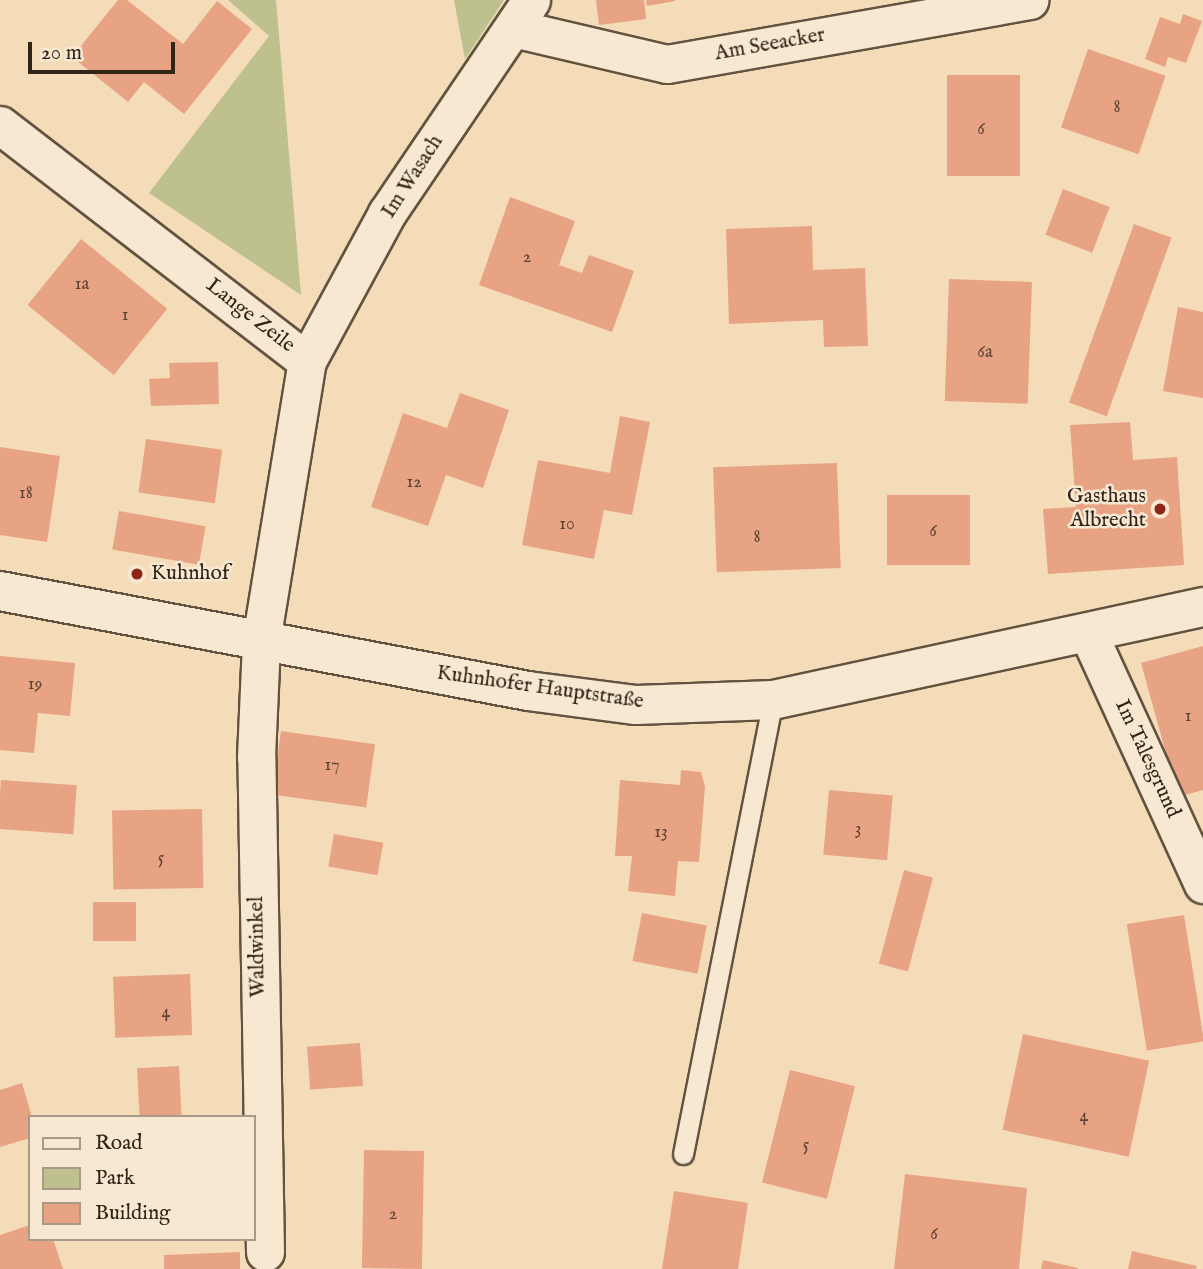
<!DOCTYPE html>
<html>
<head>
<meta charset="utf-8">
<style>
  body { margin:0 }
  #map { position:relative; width:1203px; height:1269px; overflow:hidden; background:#f5dcb8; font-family:"IM FELL English",serif }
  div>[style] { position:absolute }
  .green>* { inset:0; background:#bec08d }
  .building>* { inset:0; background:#e8a385; transform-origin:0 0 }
  .roads { filter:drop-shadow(2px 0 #625340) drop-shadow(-2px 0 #625340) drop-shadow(0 2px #625340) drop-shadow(0 -2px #625340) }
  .service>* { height:19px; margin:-9.5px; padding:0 9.5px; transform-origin:9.5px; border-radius:9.5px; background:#f8e8d1 }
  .minor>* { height:37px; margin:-18.5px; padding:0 18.5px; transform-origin:18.5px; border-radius:18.5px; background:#f8e8d1 }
  .tertiary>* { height:38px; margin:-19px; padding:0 19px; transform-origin:19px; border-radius:19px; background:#f8e8d1 }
  .dots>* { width:19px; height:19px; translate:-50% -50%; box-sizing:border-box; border:4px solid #f8e8d1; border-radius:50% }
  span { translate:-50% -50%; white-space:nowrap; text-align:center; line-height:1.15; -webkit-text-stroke:5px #f8e8d1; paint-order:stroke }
  .number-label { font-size:18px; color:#5f4433 }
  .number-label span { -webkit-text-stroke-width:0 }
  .street-label { font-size:21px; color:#312518 }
  .poi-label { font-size:21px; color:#312518 }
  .right { translate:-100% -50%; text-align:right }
  .left { translate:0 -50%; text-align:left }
  .legend { position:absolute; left:28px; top:1115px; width:228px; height:126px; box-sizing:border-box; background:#f8e8d1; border:2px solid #a89a87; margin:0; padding:9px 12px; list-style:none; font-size:21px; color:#312518 }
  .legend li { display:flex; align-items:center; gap:14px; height:35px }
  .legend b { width:35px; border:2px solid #a89a87 }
  .scale { position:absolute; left:28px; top:42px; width:147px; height:32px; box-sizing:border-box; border:4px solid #312518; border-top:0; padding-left:9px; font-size:21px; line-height:24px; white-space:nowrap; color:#312518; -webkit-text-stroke:5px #f8e8d1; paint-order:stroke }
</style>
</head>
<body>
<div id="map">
  <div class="green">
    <i style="clip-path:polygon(228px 0,276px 0,301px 295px,149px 193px,269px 36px)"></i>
    <i style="clip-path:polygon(454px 0,504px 0,465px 59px)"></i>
  </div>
  <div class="building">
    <i style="clip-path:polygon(118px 0,127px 0,183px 44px,217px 1px,252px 29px,184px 114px,144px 82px,128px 102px,72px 57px)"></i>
    <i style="clip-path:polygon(596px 0,644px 0,646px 19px,599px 25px)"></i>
    <i style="clip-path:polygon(646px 0,675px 0,675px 1px,647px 6px)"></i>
    <i style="clip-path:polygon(1183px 14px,1202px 21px,1186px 63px,1168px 57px,1165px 67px,1145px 59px,1160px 17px,1180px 24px)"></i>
    <i style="left:1088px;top:49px;width:82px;height:83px;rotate:19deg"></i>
    <i style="left:947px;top:75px;width:73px;height:101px"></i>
    <i style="left:1063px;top:189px;width:50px;height:49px;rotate:21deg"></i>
    <i style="clip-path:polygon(510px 197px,575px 221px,559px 265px,582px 273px,589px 255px,634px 271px,612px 332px,479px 285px)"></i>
    <i style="left:1134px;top:224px;width:40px;height:190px;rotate:20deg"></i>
    <i style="clip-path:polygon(812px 226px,813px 270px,865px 268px,868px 346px,824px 347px,823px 320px,729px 324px,726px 229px)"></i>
    <i style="left:81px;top:239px;width:111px;height:85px;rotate:39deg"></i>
    <i style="left:949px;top:279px;width:83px;height:122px;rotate:2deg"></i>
    <i style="clip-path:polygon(1178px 307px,1203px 312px,1203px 398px,1163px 391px)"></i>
    <i style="clip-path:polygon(218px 362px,219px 404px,151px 406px,149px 379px,170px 378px,169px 363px)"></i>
    <i style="clip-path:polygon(460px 393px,509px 410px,483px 488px,446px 475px,428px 526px,371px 507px,403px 413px,447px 428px)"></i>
    <i style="clip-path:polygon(620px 416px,650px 422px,632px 515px,604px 510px,594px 559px,522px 545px,538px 460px,610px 473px)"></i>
    <i style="clip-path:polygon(1130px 422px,1133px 460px,1177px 457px,1184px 565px,1048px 574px,1043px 509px,1076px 507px,1070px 425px)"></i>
    <i style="left:146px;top:439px;width:77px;height:54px;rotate:8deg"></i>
    <i style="clip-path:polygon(0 447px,60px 456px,47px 542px,0 535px)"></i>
    <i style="left:837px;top:463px;width:105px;height:124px;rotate:88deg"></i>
    <i style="left:887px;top:495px;width:83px;height:70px"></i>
    <i style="left:119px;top:511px;width:88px;height:39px;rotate:10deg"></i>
    <i style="clip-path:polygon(1203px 646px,1203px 790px,1178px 797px,1141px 663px)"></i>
    <i style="clip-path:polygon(0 656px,75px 663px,70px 716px,38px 713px,34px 753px,0 750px)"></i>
    <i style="left:281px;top:731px;width:95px;height:64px;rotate:8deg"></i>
    <i style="clip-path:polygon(681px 770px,701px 772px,705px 787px,699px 862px,678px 861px,675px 896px,628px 891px,632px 856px,615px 856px,620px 780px,680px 785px)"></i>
    <i style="left:1px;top:780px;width:76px;height:49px;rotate:4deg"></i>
    <i style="left:829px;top:790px;width:64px;height:65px;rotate:5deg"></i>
    <i style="left:202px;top:809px;width:79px;height:90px;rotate:89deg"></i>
    <i style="left:334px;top:834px;width:50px;height:33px;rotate:10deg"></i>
    <i style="left:904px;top:870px;width:30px;height:97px;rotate:15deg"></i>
    <i style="left:93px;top:902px;width:43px;height:39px"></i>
    <i style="left:642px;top:913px;width:66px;height:49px;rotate:11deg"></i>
    <i style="left:1184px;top:915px;width:128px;height:58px;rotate:81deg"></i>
    <i style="left:190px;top:974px;width:61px;height:77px;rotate:88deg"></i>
    <i style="left:1023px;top:1034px;width:129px;height:98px;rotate:12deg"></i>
    <i style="left:360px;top:1043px;width:43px;height:53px;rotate:86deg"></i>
    <i style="left:179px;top:1066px;width:51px;height:42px;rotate:87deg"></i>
    <i style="left:790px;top:1070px;width:67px;height:116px;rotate:14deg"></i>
    <i style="clip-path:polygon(22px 1083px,32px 1117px,30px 1138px,0 1147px,0 1090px)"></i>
    <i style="left:364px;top:1150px;width:60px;height:118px;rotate:1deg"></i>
    <i style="clip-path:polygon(905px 1174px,1027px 1188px,1019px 1269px,894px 1269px)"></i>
    <i style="clip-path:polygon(674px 1191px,748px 1203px,738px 1269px,662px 1269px)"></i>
    <i style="clip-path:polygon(30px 1225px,30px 1239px,53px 1239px,63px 1269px,0 1269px,0 1235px)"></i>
    <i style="clip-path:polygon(1132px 1251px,1197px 1266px,1196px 1269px,1128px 1269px)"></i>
    <i style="clip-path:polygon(240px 1252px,240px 1269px,164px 1269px,164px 1255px)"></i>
    <i style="clip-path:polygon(1043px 1260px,1078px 1268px,1078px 1269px,1041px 1269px)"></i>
  </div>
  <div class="roads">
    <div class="service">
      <i style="left:683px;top:1154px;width:463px;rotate:-78.8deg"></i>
    </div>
    <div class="minor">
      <i style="left:513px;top:28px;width:158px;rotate:13.2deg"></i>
      <i style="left:667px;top:64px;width:368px;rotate:-10deg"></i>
      <i style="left:0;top:125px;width:387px;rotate:37.6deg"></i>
      <i style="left:1089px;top:635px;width:274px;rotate:65.4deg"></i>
      <i style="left:265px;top:1252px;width:495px;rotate:-91deg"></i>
      <i style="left:256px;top:757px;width:116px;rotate:-87.5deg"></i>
      <i style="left:261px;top:641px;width:284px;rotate:-80.7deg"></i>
      <i style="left:307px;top:361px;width:168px;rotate:-61.6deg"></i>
      <i style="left:387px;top:213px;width:257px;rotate:-55.9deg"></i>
    </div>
    <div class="tertiary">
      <i style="left:0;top:591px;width:537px;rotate:10.72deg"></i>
      <i style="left:528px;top:691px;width:109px;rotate:7.4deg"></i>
      <i style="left:636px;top:705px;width:137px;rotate:-2.1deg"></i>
      <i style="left:773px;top:700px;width:440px;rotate:-12.2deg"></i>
    </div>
  </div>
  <div class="dots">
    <i style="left:1160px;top:509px;background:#8f2418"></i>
    <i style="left:137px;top:574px;background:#8f2418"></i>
  </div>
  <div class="number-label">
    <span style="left:1117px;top:108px">8</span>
    <span style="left:981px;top:130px">6</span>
    <span style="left:527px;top:258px">2</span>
    <span style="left:82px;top:285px">1a</span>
    <span style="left:125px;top:316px">1</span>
    <span style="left:985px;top:353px">6a</span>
    <span style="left:414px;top:483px">12</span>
    <span style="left:26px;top:494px">18</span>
    <span style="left:567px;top:525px">10</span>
    <span style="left:933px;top:532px">6</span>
    <span style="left:757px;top:538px">8</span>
    <span style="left:35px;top:685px">19</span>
    <span style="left:1188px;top:717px">1</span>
    <span style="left:332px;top:766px">17</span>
    <span style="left:858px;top:830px">3</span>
    <span style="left:661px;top:833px">13</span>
    <span style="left:161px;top:859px">5</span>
    <span style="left:166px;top:1013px">4</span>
    <span style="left:1084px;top:1117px">4</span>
    <span style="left:806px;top:1146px">5</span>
    <span style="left:393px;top:1215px">2</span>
    <span style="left:934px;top:1235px">6</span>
  </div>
  <div class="street-label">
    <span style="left:770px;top:45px;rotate:-10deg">Am Seeacker</span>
    <span style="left:413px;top:177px;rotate:-57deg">Im Wasach</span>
    <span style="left:250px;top:316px;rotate:38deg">Lange Zeile</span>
    <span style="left:540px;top:688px;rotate:8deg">Kuhnhofer Hauptstraße</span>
    <span style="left:1147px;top:759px;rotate:65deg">Im Talesgrund</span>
    <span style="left:258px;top:947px;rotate:-91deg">Waldwinkel</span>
  </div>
  <div class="poi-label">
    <span class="right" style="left:1146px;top:509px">Gasthaus<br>Albrecht</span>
    <span class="left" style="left:151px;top:574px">Kuhnhof</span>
  </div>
  <ul class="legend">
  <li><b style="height:9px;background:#f8e8d1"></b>Road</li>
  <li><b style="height:19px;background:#bec08d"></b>Park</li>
  <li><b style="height:19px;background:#e8a385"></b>Building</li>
  </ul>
  <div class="scale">20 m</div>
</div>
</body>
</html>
